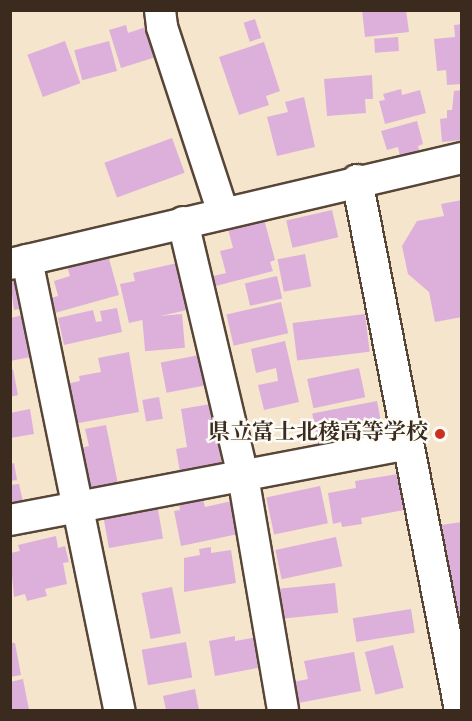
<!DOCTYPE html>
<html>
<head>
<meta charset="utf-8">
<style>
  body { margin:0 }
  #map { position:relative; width:472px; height:721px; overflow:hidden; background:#f4e5cc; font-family:"Old Standard TT","Noto Serif JP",serif }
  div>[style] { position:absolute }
  .building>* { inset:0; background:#ddb0dc; transform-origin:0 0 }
  .roads { filter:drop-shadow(2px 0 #574638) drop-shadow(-2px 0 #574638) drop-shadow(0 2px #574638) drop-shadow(0 -2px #574638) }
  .minor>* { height:30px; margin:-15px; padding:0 15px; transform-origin:15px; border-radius:15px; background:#fff }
  .dots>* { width:16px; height:16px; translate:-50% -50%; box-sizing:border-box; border:3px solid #fdfcf7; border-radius:50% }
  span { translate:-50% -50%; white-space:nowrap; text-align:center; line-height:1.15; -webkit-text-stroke:5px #fdfcf7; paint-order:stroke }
  .poi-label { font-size:22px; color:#3b2a1e; font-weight:700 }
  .right { translate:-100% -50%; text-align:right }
  .frame { position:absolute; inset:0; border:12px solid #3b2a1e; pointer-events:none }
</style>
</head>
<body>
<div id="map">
  <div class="building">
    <i style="clip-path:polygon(362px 10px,406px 10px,409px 32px,365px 37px)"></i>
    <i style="left:255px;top:19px;width:20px;height:12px;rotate:72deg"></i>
    <i style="clip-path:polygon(462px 24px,462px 84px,447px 85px,446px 70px,437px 71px,434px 39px,455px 37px,454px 25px)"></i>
    <i style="clip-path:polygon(126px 25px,128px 33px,146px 27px,156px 57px,121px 68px,109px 30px)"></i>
    <i style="left:398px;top:37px;width:14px;height:24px;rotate:86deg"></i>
    <i style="left:65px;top:41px;width:45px;height:40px;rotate:70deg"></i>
    <i style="left:109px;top:41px;width:31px;height:36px;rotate:75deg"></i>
    <i style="clip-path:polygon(264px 42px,280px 91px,266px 96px,269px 105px,239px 115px,219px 57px)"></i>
    <i style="clip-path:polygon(372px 75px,373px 99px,365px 99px,366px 113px,327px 116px,324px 79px)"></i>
    <i style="clip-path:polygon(401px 89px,402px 95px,420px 90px,426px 113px,385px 124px,379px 101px,385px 100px,383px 94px)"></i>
    <i style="clip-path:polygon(462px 90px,462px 140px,442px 142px,440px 119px,447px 118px,447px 110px,452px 110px,454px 91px)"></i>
    <i style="clip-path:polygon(304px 97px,315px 147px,277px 156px,267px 117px,288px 112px,285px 102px)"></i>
    <i style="clip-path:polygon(417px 121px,423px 144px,418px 146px,419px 150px,400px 156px,398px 147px,387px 150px,381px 131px)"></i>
    <i style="left:172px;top:138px;width:37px;height:72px;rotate:70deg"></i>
    <i style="clip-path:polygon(462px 200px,462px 317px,435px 322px,429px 292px,408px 274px,402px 246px,417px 221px,444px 216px,441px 204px)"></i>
    <i style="left:332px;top:210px;width:28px;height:47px;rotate:77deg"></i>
    <i style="clip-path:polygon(264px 219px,275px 260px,270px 262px,273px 271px,212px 287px,209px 277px,226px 273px,220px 251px,233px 248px,228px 229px)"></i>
    <i style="left:305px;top:254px;width:33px;height:28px;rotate:79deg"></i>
    <i style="clip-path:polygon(108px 255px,119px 295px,51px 314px,47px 299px,58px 296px,54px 281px,70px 276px,67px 266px)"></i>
    <i style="clip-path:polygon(186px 261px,196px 308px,129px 323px,120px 284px,135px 281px,133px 273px)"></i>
    <i style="left:277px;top:276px;width:23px;height:33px;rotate:77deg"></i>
    <i style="clip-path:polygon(22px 277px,28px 307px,14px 310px,10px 279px)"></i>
    <i style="left:281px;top:302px;width:32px;height:56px;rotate:77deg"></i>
    <i style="clip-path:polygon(117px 308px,122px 332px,64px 345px,58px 318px,93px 310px,96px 322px,102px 321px,100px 311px)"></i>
    <i style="left:182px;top:314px;width:34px;height:40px;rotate:85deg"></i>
    <i style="left:365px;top:314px;width:38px;height:73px;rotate:83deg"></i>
    <i style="clip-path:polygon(23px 315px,31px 357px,10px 361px,10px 318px)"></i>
    <i style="clip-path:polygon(285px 341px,299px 402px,264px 410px,258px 385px,278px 381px,276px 368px,256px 373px,251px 349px)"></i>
    <i style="clip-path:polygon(129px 352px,139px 412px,73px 424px,66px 384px,80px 381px,79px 376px,101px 372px,98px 358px)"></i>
    <i style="left:199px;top:355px;width:31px;height:39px;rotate:79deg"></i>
    <i style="left:359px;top:368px;width:30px;height:53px;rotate:78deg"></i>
    <i style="clip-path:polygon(13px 369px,18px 395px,10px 397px,10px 370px)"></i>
    <i style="left:159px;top:397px;width:22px;height:17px;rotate:80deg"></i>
    <i style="left:377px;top:401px;width:31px;height:66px;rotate:79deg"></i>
    <i style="clip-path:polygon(211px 404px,222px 465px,180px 472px,176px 449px,187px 447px,181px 409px)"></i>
    <i style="clip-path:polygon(30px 409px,34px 434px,10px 438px,10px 413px)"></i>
    <i style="clip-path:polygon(106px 425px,118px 484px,85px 491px,76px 449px,89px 446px,85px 429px)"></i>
    <i style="clip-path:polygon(14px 463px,17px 480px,10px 481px,10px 464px)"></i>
    <i style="clip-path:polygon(398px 474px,404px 510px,361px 518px,362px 524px,342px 527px,341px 522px,333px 524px,328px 493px,356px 488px,355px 481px)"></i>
    <i style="clip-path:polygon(19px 484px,24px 506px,10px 509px,10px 485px)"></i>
    <i style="left:320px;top:486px;width:38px;height:55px;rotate:78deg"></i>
    <i style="clip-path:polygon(203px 499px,205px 507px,232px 501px,238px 534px,181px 546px,174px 511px,180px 510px,179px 504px)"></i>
    <i style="left:157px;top:504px;width:35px;height:55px;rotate:80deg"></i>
    <i style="clip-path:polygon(462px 522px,462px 637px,460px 637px,441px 525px)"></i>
    <i style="clip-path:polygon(56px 536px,58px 548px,65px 546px,69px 562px,63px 563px,67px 584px,45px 589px,47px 596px,27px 601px,25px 594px,14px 597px,10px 553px,20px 551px,18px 545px)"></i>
    <i style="left:336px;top:537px;width:30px;height:62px;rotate:78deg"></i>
    <i style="clip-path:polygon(211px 547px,211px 553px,231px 550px,236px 583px,184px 592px,184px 558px,200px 555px,199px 549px)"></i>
    <i style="left:335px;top:583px;width:30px;height:56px;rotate:84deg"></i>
    <i style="left:172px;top:587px;width:47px;height:31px;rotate:79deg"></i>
    <i style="left:411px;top:609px;width:24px;height:59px;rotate:81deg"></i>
    <i style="clip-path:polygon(235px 636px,235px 641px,257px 637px,262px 667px,215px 676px,209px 641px)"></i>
    <i style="left:186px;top:642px;width:36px;height:45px;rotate:80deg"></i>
    <i style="clip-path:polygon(10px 643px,15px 643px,21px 675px,10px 677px)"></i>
    <i style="left:393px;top:645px;width:44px;height:29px;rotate:76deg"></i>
    <i style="clip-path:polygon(354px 652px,361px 691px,288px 705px,284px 684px,308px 679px,304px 661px)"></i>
    <i style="clip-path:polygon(23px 679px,29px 710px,10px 710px,10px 682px)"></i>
    <i style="clip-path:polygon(195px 689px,199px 710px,166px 710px,163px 696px)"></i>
  </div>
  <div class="roads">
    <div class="minor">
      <i style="left:160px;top:10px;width:17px;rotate:83deg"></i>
      <i style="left:162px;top:27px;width:196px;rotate:71.8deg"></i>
      <i style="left:357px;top:180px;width:540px;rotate:79deg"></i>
      <i style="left:183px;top:222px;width:261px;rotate:76.7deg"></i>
      <i style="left:243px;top:476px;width:237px;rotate:80.3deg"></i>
      <i style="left:27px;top:260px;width:459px;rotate:78.4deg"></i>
      <i style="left:10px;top:264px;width:464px;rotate:-13.2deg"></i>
      <i style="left:10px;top:520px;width:404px;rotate:-10.8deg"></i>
    </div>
  </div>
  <div class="dots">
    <i style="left:440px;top:434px;background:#c8321e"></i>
  </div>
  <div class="poi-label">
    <span class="right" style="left:428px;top:434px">県立富士北稜高等学校</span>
  </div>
  <div class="frame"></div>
</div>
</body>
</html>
